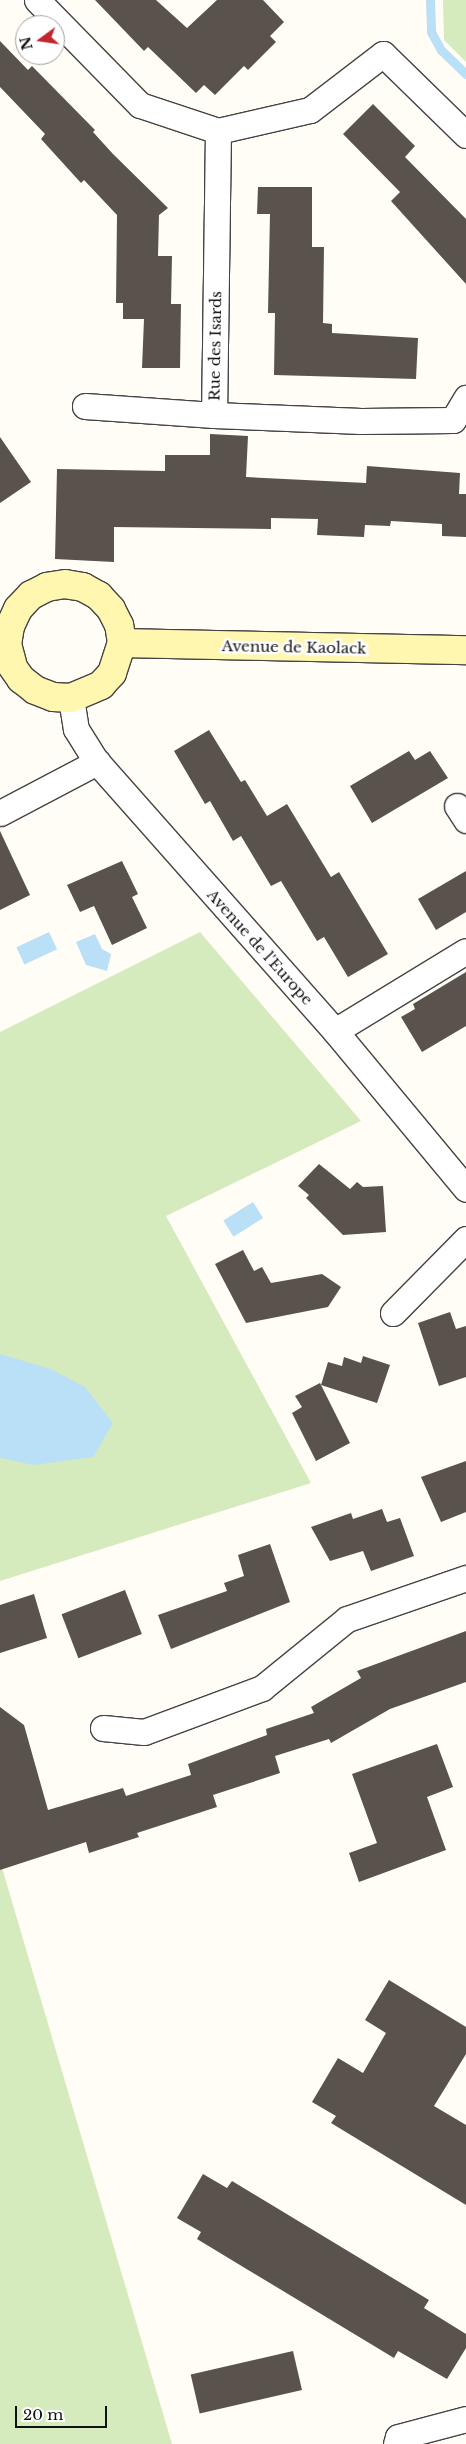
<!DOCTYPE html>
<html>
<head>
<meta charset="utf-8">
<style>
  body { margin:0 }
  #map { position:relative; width:466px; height:2444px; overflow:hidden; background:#fffdf5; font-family:"Libre Baskerville",serif }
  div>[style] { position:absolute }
  .green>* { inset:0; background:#d5ebbd }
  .water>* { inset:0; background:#b9e0f7; transform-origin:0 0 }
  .stream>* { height:9px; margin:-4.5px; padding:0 4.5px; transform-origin:4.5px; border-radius:4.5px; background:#b9e0f7 }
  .building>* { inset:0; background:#5a524d; transform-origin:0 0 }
  .roads { filter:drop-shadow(1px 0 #444) drop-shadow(-1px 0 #444) drop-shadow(0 1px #444) drop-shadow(0 -1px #444) }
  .street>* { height:25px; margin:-12.5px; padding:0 12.5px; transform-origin:12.5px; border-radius:12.5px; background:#fff }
  .secondary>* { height:28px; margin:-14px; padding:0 14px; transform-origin:14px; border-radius:14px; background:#fff6b0 }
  span { translate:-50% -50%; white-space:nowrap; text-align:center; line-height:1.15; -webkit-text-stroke:5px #fff; paint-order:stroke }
  .street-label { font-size:15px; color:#111 }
  .north { position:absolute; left:15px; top:15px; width:50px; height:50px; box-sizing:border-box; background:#fff; border:1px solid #a0a0a0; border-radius:50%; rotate:256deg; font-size:14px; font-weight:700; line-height:20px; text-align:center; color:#111 }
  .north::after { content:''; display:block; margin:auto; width:18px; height:22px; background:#c4262e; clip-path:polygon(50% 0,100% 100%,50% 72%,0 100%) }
  .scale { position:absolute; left:15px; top:2406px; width:92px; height:22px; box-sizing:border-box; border:2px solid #111; border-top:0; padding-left:6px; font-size:15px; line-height:18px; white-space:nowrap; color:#111; -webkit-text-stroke:4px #fff; paint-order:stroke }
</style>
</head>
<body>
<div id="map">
  <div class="green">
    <i style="clip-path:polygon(443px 0,466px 0,466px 62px,444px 40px)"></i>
    <i style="clip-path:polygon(200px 932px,361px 1121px,166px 1216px,311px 1483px,0 1581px,0 1032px)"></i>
    <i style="clip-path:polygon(0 1861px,172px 2444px,0 2444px)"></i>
  </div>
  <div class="water">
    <i style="left:49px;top:932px;width:19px;height:36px;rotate:65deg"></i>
    <i style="clip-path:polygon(95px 934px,102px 949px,111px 954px,107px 971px,86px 965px,76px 942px)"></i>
    <i style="left:253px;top:1202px;width:19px;height:35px;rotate:58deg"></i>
    <i style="clip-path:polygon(0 1354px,51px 1369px,85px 1387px,113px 1423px,93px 1457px,34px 1465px,0 1458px)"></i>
  </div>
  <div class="stream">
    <i style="left:430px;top:0;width:32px;rotate:88deg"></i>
    <i style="left:431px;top:32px;width:21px;rotate:61deg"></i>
    <i style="left:441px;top:50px;width:35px;rotate:44deg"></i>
  </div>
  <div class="building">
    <i style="clip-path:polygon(95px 0,156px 0,187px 28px,217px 0,263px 0,284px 22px,270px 36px,276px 42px,248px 70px,244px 66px,215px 95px,204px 85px,196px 93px,148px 47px,144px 51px)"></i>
    <i style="clip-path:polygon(0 41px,28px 70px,32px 66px,95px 130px,93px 132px,113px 154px,168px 208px,159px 215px,158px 256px,172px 256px,171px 304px,181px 304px,180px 368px,142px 368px,144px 319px,123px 319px,123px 303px,116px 303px,117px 215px,84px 180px,81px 183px,41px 139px,45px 134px,0 87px)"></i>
    <i style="clip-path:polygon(373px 104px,415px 146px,405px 157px,466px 219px,466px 284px,391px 201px,400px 192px,343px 134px)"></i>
    <i style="clip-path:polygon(258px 187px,312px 187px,312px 247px,324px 247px,323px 323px,332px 324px,332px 333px,418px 338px,416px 379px,274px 375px,275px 313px,268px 313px,270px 214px,257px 214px)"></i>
    <i style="clip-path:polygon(210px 434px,248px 436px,246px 477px,366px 483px,367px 466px,460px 473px,459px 494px,466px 494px,466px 537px,442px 536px,442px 524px,391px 521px,390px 526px,365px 525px,364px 537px,317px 535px,318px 519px,271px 518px,271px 529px,114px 527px,114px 562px,55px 559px,57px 469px,165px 471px,165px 455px,210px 455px)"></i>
    <i style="clip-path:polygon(0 437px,31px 482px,0 503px)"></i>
    <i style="clip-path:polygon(209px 730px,241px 782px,245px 780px,267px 816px,287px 804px,331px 877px,339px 872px,388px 954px,348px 977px,324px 937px,317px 941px,281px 881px,271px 886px,241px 836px,233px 841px,210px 801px,205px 804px,174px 751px)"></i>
    <i style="clip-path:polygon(409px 751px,415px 760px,430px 751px,448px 778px,372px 823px,350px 786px)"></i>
    <i style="clip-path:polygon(0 831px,30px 895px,0 910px)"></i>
    <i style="clip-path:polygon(122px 861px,138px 894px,132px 897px,147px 928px,112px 945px,94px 906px,80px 912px,67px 885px)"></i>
    <i style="clip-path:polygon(466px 871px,466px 912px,436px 930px,418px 899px)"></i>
    <i style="clip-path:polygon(466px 972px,466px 1026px,422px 1052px,401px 1017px,415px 1009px,413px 1004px)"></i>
    <i style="clip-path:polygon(319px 1164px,350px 1189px,357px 1182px,363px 1187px,383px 1186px,386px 1232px,343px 1235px,306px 1198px,309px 1195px,298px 1186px)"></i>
    <i style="clip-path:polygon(243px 1250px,254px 1271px,262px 1267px,271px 1283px,322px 1274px,341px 1287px,328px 1307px,246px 1323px,215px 1264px)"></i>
    <i style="clip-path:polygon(450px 1312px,456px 1329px,466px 1326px,466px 1377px,439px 1386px,418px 1323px)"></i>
    <i style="clip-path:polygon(363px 1356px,390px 1365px,377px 1403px,321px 1385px,328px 1362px,342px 1366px,344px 1357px,361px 1363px)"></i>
    <i style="clip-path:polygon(320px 1383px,350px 1443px,316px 1461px,292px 1413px,302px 1407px,295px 1396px)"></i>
    <i style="clip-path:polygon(466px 1461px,466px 1512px,441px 1522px,421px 1477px)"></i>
    <i style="clip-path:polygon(382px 1509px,387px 1522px,400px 1518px,414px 1556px,371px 1571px,363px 1551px,330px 1561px,311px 1527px,351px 1513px,353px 1519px)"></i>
    <i style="clip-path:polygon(270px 1544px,290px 1602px,171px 1649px,158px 1615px,227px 1591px,224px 1583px,244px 1576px,238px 1555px)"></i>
    <i style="left:125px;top:1590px;width:47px;height:68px;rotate:69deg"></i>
    <i style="clip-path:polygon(34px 1594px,47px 1638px,0 1653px,0 1605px)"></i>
    <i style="clip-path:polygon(466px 1631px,466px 1682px,390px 1709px,331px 1743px,329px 1739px,275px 1756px,280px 1773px,213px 1795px,217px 1807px,137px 1833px,139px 1837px,89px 1853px,86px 1842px,0 1870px,0 1707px,24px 1725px,48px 1810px,123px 1788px,126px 1796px,191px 1775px,188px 1764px,267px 1735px,266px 1729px,314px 1713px,311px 1707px,361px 1678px,357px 1671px)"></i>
    <i style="clip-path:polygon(437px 1744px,453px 1787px,427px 1797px,446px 1850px,359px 1882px,349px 1853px,377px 1843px,352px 1774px)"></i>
    <i style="clip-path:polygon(389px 1980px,466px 2027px,466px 2054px,434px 2106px,466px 2125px,466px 2205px,331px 2123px,336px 2116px,312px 2102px,338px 2058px,363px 2073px,386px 2033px,365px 2020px)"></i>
    <i style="clip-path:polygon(203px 2174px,227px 2188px,232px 2181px,429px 2300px,424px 2308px,466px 2334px,466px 2348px,447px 2379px,398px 2351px,394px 2358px,197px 2239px,201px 2232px,177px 2218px)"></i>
    <i style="left:293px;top:2351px;width:40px;height:105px;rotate:77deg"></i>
  </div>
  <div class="roads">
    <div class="street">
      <i style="left:37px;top:0;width:147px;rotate:45.6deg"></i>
      <i style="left:140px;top:105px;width:82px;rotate:18.4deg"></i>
      <i style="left:218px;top:131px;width:94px;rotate:-12.9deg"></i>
      <i style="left:310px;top:110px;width:92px;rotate:-37.5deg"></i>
      <i style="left:383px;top:54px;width:116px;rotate:44.3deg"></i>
      <i style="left:218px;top:131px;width:284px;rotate:90.8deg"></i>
      <i style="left:214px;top:415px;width:147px;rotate:2.3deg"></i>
      <i style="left:361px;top:421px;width:92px;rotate:-0.6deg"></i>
      <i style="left:453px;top:420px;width:26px;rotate:-59deg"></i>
      <i style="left:85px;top:406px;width:129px;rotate:4deg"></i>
      <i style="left:71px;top:698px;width:31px;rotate:81deg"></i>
      <i style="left:76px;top:729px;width:39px;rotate:58deg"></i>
      <i style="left:97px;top:762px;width:359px;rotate:48.5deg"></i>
      <i style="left:335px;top:1031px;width:205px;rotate:50.3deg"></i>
      <i style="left:457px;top:806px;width:17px;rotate:57deg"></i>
      <i style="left:0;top:813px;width:110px;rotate:-27.7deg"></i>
      <i style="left:335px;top:1031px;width:153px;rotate:-31.4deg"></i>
      <i style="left:393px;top:1313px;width:104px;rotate:-45.4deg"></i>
      <i style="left:103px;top:1728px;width:41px;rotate:5.6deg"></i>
      <i style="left:144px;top:1732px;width:126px;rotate:-20.4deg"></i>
      <i style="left:262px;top:1688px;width:109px;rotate:-39.1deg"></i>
      <i style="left:347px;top:1619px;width:126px;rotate:-19deg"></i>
      <i style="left:396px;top:2444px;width:7px;rotate:-74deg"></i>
      <i style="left:398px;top:2437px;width:70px;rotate:-14.8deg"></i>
    </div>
    <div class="secondary">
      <i style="left:122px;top:643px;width:344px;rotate:1.2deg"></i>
      <i style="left:0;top:649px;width:37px;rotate:55deg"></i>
      <i style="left:21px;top:679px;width:18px;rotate:38deg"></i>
      <i style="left:35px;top:690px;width:19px;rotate:21deg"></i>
      <i style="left:53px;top:697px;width:18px;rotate:3deg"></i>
      <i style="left:71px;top:698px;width:33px;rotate:-23deg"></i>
      <i style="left:101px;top:685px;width:16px;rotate:-47deg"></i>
      <i style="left:112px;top:673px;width:32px;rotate:-72deg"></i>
      <i style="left:122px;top:643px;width:18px;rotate:-99deg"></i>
      <i style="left:119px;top:625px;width:18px;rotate:-117deg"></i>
      <i style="left:111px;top:609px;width:18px;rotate:-133deg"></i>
      <i style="left:99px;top:596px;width:18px;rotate:-151deg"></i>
      <i style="left:83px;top:587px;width:18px;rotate:-171deg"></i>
      <i style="left:65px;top:584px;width:18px;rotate:171deg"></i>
      <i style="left:47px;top:587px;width:18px;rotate:153deg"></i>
      <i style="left:31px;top:595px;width:19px;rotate:133deg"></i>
      <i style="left:18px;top:609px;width:19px;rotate:115deg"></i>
      <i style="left:10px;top:626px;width:18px;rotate:99deg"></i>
      <i style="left:7px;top:644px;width:20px;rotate:75deg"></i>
    </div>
  </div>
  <div class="street-label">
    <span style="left:215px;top:346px;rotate:-89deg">Rue des Isards</span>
    <span style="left:294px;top:647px;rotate:1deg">Avenue de Kaolack</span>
    <span style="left:260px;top:947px;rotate:48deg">Avenue de l'Europe</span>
  </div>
  <div class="north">N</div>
  <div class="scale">20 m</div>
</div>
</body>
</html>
